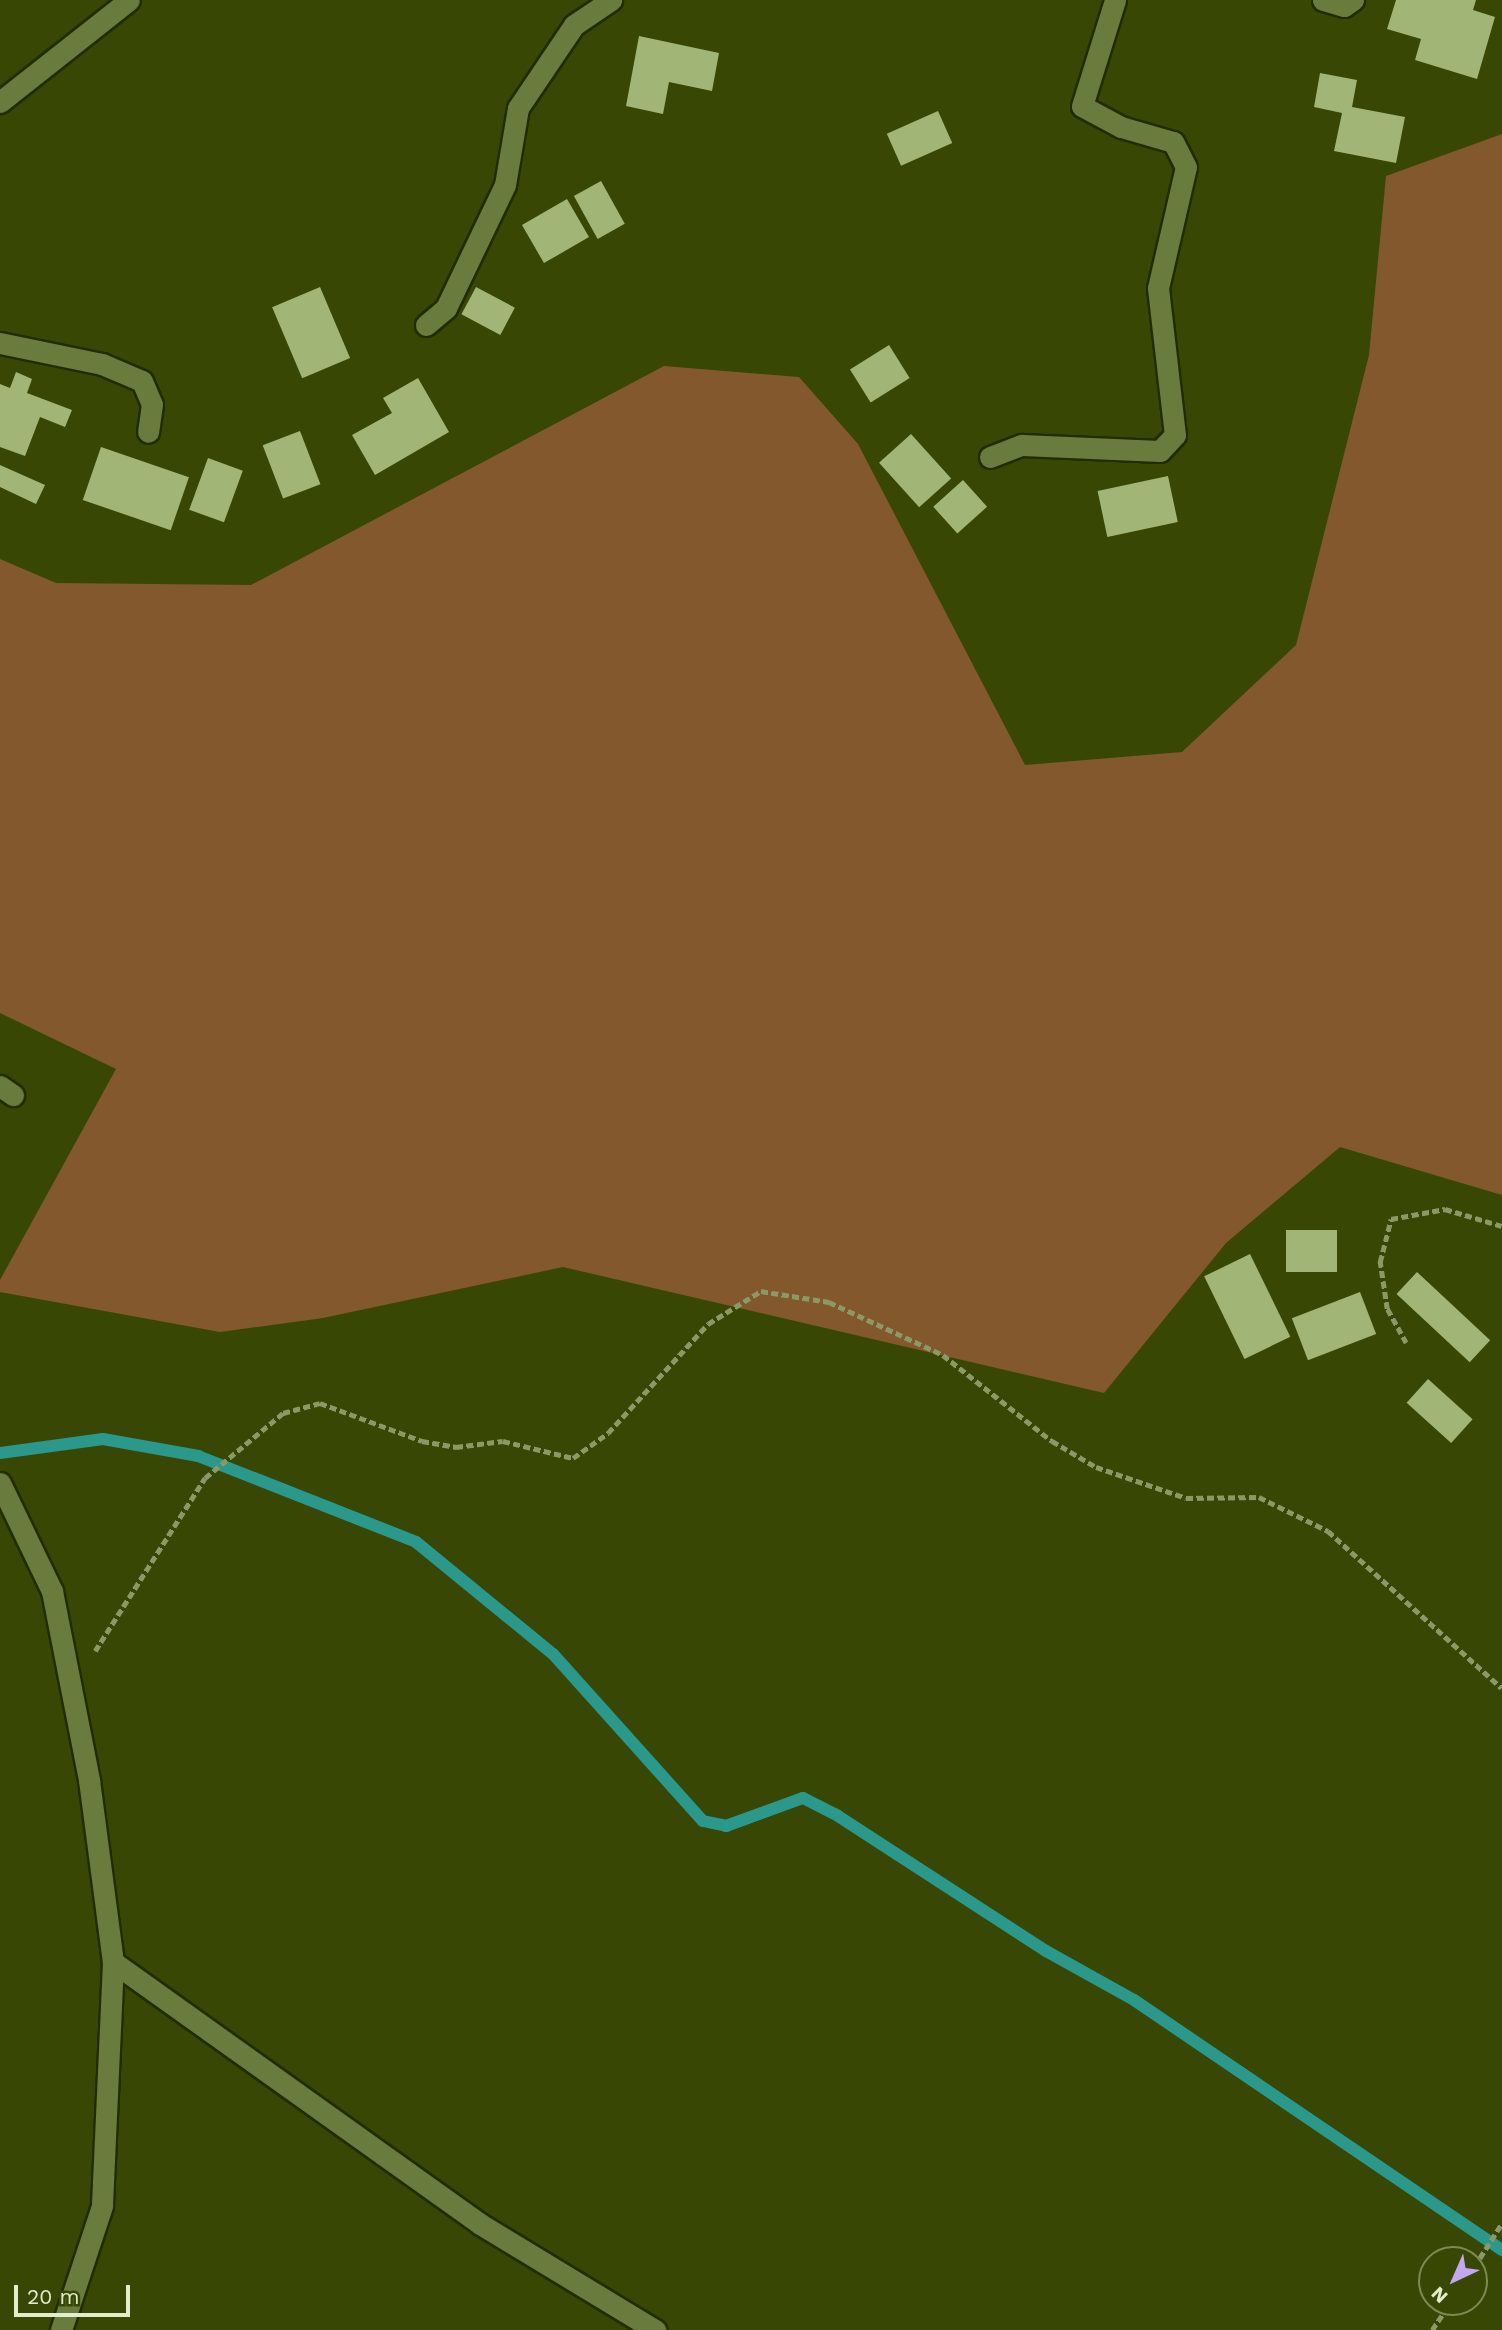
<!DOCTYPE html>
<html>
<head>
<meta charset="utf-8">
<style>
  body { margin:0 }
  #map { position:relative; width:1502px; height:2330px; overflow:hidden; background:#384804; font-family:"Work Sans",sans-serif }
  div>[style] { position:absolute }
  .green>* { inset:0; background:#83582d }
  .stream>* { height:12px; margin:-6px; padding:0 6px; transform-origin:6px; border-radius:6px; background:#2a998c }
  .building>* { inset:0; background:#a1b676; transform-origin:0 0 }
  .path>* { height:4.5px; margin-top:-2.25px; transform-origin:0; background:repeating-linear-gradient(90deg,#8b9966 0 7px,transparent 0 10.5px) }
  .roads { filter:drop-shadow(2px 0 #212d00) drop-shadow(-2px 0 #212d00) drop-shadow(0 2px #212d00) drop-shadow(0 -2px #212d00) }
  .minor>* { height:21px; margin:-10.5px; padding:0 10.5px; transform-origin:10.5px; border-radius:10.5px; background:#697b3d }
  span { translate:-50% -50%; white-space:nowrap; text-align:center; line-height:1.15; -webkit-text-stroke:7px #384804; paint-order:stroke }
  .north { position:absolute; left:1418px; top:2246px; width:70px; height:70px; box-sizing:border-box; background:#384804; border:2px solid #7c8a54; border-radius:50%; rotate:224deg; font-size:19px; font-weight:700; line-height:28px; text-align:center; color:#e2edcd }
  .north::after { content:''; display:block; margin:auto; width:24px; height:32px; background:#c5a6f0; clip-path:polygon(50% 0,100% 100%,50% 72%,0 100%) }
  .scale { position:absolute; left:14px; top:2285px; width:116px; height:32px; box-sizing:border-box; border:4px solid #e2edcd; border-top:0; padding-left:9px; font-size:21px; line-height:24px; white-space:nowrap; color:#e2edcd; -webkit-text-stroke:5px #384804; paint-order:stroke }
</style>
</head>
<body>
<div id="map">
  <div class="green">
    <i style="clip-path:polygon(1502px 134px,1502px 1195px,1340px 1147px,1226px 1243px,1104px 1393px,563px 1267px,323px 1318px,220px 1332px,0 1292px,0 1280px,116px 1069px,0 1013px,0 559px,56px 583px,251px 585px,664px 366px,799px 377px,858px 444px,1025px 765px,1182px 752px,1296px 645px,1369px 355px,1386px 176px)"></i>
  </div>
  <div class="stream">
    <i style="left:0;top:1453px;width:104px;rotate:-7.7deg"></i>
    <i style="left:103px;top:1439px;width:97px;rotate:10.1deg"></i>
    <i style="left:198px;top:1456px;width:234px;rotate:21.5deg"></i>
    <i style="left:416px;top:1542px;width:177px;rotate:39.3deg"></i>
    <i style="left:553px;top:1654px;width:224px;rotate:48.1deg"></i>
    <i style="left:703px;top:1821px;width:24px;rotate:12deg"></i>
    <i style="left:726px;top:1826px;width:82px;rotate:-20deg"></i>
    <i style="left:803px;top:1798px;width:39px;rotate:27deg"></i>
    <i style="left:838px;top:1816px;width:248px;rotate:33deg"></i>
    <i style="left:1046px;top:1951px;width:101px;rotate:29.1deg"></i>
    <i style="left:1134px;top:2000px;width:445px;rotate:34.2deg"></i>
  </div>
  <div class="building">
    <i style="clip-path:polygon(1396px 0,1476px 0,1473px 10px,1495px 17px,1477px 79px,1415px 60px,1421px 39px,1387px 29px)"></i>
    <i style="clip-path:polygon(639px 36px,719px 53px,712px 91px,669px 82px,663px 114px,626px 106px)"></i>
    <i style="clip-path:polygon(1320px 73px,1357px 80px,1352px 107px,1405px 117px,1396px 163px,1334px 151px,1342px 113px,1314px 107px)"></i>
    <i style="left:938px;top:111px;width:35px;height:56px;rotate:66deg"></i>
    <i style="left:601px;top:181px;width:49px;height:31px;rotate:61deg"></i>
    <i style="left:567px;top:199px;width:44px;height:52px;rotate:60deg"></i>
    <i style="left:320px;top:287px;width:77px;height:52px;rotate:67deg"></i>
    <i style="left:476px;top:287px;width:44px;height:31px;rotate:28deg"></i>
    <i style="left:889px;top:345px;width:39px;height:46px;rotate:58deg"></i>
    <i style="clip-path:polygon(16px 372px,32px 379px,27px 393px,72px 410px,65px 427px,40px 417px,25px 456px,0 447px,0 384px,10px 388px)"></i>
    <i style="clip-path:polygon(418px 378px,449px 432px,375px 475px,352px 435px,392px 413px,383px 398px)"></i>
    <i style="left:300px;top:431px;width:57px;height:40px;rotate:69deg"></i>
    <i style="left:911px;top:434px;width:60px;height:43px;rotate:48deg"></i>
    <i style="left:101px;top:447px;width:93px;height:56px;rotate:19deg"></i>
    <i style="left:208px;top:458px;width:37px;height:55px;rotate:20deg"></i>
    <i style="clip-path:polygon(0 465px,45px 485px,36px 504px,0 487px)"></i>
    <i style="left:1168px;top:476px;width:47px;height:72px;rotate:78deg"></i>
    <i style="left:963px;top:480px;width:36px;height:40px;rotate:48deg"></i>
    <i style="left:1286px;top:1230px;width:51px;height:42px"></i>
    <i style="left:1250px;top:1254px;width:92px;height:51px;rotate:64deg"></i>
    <i style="left:1417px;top:1272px;width:100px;height:30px;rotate:43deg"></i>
    <i style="left:1360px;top:1292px;width:45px;height:73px;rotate:69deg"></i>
    <i style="left:1428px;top:1379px;width:60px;height:32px;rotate:42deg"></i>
  </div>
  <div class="path">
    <i style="left:1406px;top:1343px;width:39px;rotate:-119deg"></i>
    <i style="left:1387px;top:1309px;width:48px;rotate:-98.5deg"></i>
    <i style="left:1380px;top:1262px;width:44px;rotate:-75.7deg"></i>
    <i style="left:1391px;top:1219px;width:55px;rotate:-10.5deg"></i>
    <i style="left:1445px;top:1209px;width:59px;rotate:16.6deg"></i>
    <i style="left:95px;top:1651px;width:205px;rotate:-57.6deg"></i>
    <i style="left:205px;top:1478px;width:102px;rotate:-39.8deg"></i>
    <i style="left:283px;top:1413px;width:38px;rotate:-15deg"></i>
    <i style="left:320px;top:1403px;width:109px;rotate:20.4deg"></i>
    <i style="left:422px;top:1441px;width:35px;rotate:10deg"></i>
    <i style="left:456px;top:1447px;width:47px;rotate:-7.3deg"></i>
    <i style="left:503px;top:1441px;width:72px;rotate:13.7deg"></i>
    <i style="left:573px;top:1458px;width:43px;rotate:-35.5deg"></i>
    <i style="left:608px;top:1433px;width:148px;rotate:-47.5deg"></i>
    <i style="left:708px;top:1324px;width:62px;rotate:-31.9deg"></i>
    <i style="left:761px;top:1291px;width:69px;rotate:9.2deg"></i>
    <i style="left:829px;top:1302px;width:126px;rotate:24.9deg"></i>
    <i style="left:943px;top:1355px;width:139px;rotate:38.3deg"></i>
    <i style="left:1052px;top:1441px;width:51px;rotate:30.6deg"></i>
    <i style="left:1096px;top:1467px;width:95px;rotate:19deg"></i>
    <i style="left:1186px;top:1498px;width:73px;rotate:-0.8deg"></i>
    <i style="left:1259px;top:1497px;width:77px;rotate:26.2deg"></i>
    <i style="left:1328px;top:1531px;width:234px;rotate:42.1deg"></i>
    <i style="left:1474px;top:2267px;width:52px;rotate:-57.5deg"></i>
    <i style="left:1432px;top:2330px;width:34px;rotate:-56deg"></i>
  </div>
  <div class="roads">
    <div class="minor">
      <i style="left:1323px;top:0;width:22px;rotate:16deg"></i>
      <i style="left:1344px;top:6px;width:11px;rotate:-34deg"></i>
      <i style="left:0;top:102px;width:164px;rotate:-38.3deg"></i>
      <i style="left:426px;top:325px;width:26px;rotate:-40deg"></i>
      <i style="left:446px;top:308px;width:136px;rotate:-64.4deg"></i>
      <i style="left:505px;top:185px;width:78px;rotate:-80.4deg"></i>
      <i style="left:518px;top:108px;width:100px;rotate:-56deg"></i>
      <i style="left:574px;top:25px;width:45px;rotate:-34deg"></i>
      <i style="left:0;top:343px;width:104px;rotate:11.6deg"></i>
      <i style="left:102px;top:364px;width:43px;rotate:23deg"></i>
      <i style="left:142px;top:381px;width:25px;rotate:67deg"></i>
      <i style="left:152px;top:404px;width:28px;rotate:98deg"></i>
      <i style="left:990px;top:457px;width:34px;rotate:-21deg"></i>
      <i style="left:1022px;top:445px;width:138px;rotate:2.5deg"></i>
      <i style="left:1160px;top:451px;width:22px;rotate:-47deg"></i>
      <i style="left:1175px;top:435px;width:148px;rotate:-96.6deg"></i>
      <i style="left:1158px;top:288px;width:124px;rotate:-77deg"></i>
      <i style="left:1186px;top:167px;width:28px;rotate:-117deg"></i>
      <i style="left:1173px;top:142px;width:54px;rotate:-163.9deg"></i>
      <i style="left:1121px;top:127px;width:44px;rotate:-151.7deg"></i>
      <i style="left:1082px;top:106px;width:111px;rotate:-72.7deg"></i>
      <i style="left:0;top:1086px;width:16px;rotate:35deg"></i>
      <i style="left:0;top:1483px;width:120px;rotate:64.3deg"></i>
      <i style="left:52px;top:1591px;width:193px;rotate:78.9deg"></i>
      <i style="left:89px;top:1780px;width:184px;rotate:82.5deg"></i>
      <i style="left:113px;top:1962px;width:244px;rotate:92.6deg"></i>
      <i style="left:102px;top:2206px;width:131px;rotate:108.3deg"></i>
      <i style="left:113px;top:1962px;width:451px;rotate:35.5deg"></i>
      <i style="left:480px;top:2224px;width:205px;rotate:31.2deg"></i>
    </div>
  </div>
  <div class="north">N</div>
  <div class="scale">20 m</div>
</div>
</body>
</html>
